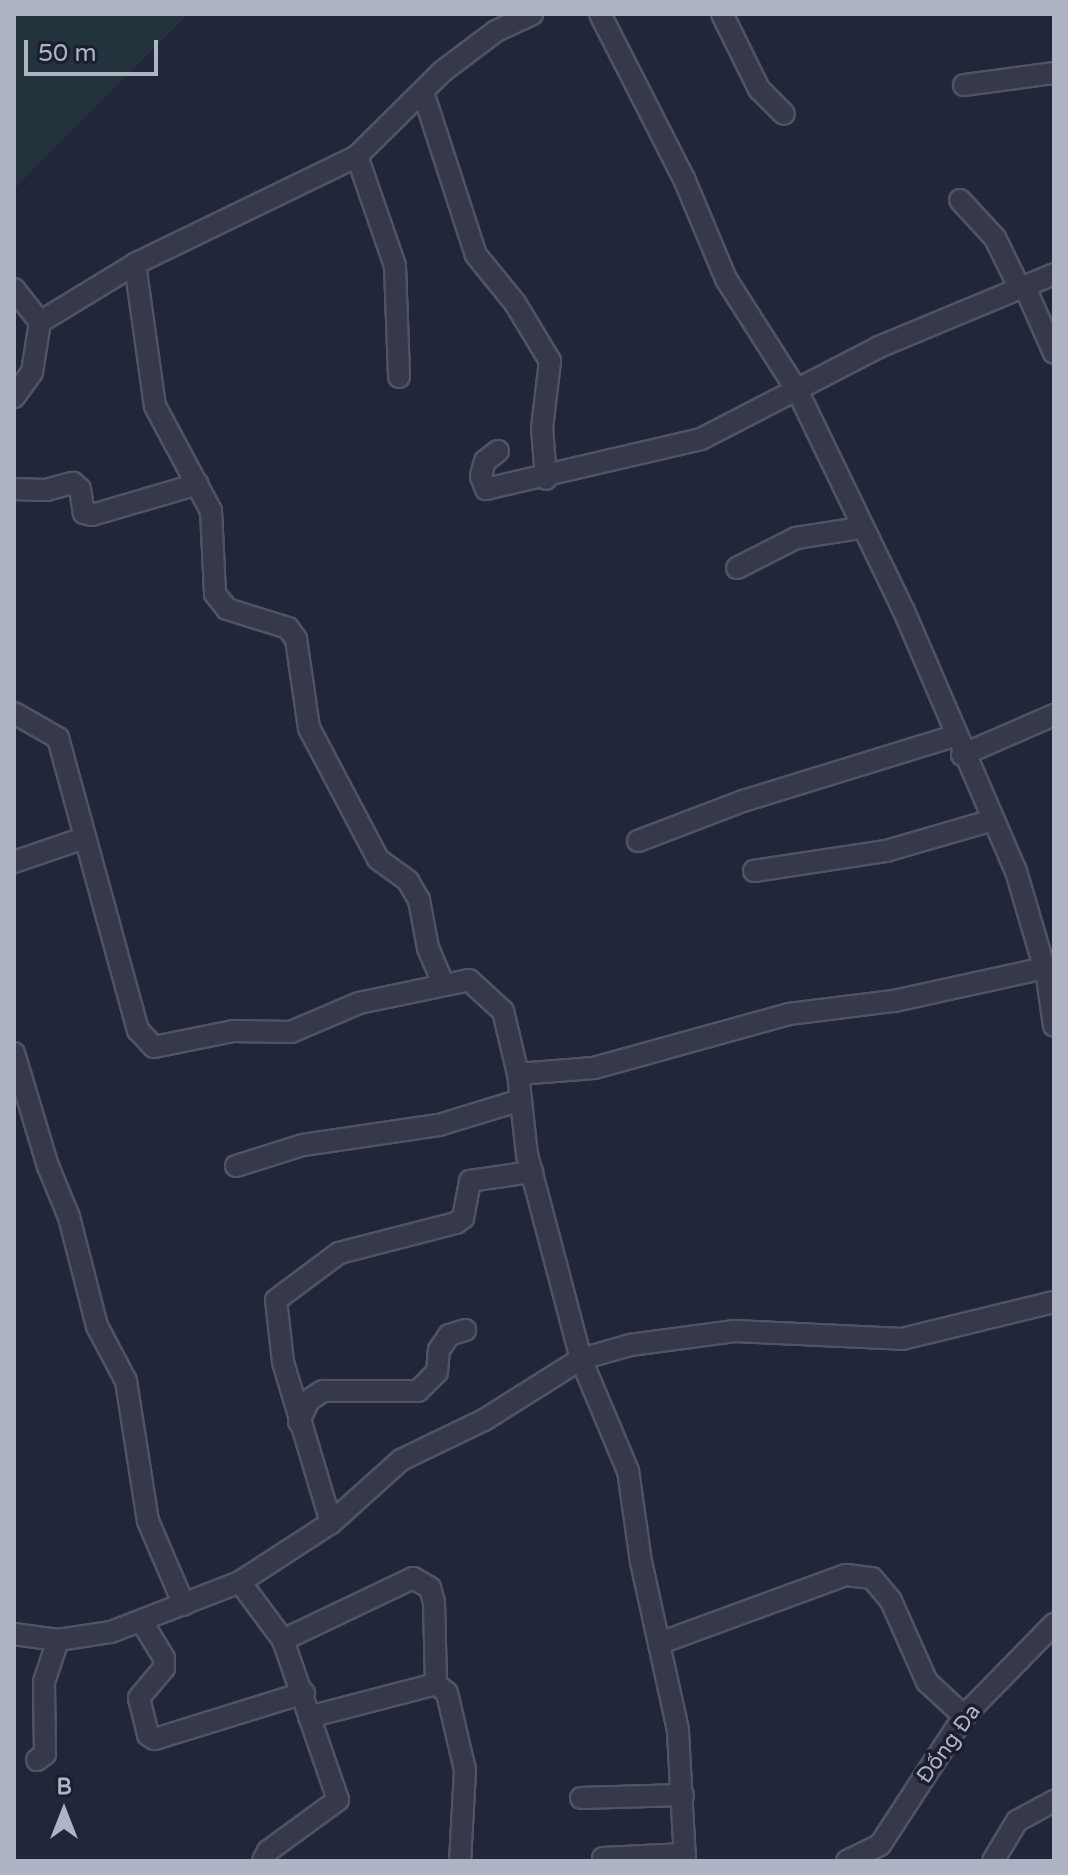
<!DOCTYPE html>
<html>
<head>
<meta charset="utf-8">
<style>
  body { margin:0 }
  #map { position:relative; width:1068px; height:1875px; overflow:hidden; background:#21263a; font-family:"Varela Round",sans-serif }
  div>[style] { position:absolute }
  .green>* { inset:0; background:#23333b }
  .roads { filter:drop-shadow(2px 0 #4f5365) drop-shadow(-2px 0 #4f5365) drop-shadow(0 2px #4f5365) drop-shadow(0 -2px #4f5365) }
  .minor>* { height:20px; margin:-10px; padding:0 10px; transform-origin:10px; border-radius:10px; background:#35394a }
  span { translate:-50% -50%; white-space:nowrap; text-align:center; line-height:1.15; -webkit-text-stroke:7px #1a1e2f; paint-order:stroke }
  .street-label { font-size:22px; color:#afb3c6 }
  .frame { position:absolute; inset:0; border:16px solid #afb3c6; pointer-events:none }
  .north { position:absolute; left:24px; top:1771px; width:80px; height:80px; -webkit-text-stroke:6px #1a1e2f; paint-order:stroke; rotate:0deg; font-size:22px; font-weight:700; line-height:32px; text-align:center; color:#afb3c6 }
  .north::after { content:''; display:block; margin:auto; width:28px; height:36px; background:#afb3c6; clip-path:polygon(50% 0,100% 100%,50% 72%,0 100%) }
  .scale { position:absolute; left:24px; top:40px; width:134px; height:36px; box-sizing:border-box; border:4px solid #afb3c6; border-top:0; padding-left:10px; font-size:24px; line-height:28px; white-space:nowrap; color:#afb3c6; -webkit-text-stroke:6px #1a1e2f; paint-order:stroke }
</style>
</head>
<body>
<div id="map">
  <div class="green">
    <i style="clip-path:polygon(14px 14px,188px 14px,14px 189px)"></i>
  </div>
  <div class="roads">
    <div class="minor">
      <i style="left:600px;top:14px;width:187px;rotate:63deg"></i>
      <i style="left:685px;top:181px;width:106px;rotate:67.3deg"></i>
      <i style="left:726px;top:279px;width:134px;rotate:57.5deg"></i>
      <i style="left:798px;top:392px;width:241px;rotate:64.2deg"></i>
      <i style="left:903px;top:609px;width:285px;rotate:66.7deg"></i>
      <i style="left:1016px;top:871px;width:110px;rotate:73.7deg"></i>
      <i style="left:1047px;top:977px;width:49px;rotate:81.9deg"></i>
      <i style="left:722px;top:14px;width:84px;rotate:63.7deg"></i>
      <i style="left:759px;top:89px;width:35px;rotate:45deg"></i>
      <i style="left:964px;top:85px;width:91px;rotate:-7.6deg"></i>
      <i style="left:423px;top:92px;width:171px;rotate:72deg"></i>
      <i style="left:476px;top:255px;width:62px;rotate:50.9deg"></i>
      <i style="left:515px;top:303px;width:68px;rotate:58.9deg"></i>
      <i style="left:550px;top:361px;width:67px;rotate:96.8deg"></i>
      <i style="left:542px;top:428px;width:51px;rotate:85.5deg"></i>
      <i style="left:357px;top:156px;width:116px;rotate:70.9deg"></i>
      <i style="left:395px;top:266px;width:111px;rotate:87.9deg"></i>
      <i style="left:960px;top:200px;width:52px;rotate:47.4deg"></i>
      <i style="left:995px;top:238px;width:55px;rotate:63.9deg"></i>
      <i style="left:135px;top:264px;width:143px;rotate:82deg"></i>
      <i style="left:155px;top:406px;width:119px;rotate:61.9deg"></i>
      <i style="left:211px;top:511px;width:83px;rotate:87.2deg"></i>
      <i style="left:215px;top:594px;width:19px;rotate:51deg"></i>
      <i style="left:227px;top:609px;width:64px;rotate:17.3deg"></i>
      <i style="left:288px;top:628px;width:14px;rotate:54deg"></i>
      <i style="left:296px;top:639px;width:90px;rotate:81.7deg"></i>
      <i style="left:309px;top:728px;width:148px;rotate:62.2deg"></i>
      <i style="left:378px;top:859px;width:37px;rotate:36deg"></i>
      <i style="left:408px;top:881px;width:22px;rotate:60deg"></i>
      <i style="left:419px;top:900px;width:49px;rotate:79.4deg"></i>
      <i style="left:428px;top:948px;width:39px;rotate:67deg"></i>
      <i style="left:1024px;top:285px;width:74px;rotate:66.2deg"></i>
      <i style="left:14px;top:289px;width:42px;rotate:51.8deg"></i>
      <i style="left:14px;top:397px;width:31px;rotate:-54deg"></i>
      <i style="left:32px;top:372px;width:51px;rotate:-80.9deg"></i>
      <i style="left:40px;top:322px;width:111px;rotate:-31.4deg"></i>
      <i style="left:135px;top:264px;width:247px;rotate:-25.9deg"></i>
      <i style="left:357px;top:156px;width:121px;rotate:-44.7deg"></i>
      <i style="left:443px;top:71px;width:66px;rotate:-37deg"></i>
      <i style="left:496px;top:31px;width:40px;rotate:-25deg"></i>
      <i style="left:498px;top:451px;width:16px;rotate:142deg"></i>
      <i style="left:485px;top:461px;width:16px;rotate:105deg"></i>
      <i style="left:481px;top:476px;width:14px;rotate:69deg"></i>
      <i style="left:486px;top:489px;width:221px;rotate:-13.1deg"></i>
      <i style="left:701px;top:439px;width:200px;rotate:-27.3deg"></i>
      <i style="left:879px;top:347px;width:190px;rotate:-22.6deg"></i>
      <i style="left:14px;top:489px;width:32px;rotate:2deg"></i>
      <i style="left:46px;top:490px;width:28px;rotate:-15deg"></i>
      <i style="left:73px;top:483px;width:9px;rotate:41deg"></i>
      <i style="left:80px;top:489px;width:24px;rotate:81deg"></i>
      <i style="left:84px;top:513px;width:8px;rotate:14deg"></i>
      <i style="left:92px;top:515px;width:110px;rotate:-16.3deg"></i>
      <i style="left:737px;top:568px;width:66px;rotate:-27deg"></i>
      <i style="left:796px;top:538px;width:65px;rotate:-8.9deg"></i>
      <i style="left:14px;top:713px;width:51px;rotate:29.6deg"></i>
      <i style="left:58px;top:738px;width:303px;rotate:74.7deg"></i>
      <i style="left:138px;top:1030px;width:23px;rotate:47deg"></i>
      <i style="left:154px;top:1047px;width:81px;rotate:-11.4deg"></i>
      <i style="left:233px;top:1031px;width:58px;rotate:1deg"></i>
      <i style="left:291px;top:1032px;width:74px;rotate:-23.1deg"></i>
      <i style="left:359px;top:1003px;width:112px;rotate:-11.8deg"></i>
      <i style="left:469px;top:980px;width:46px;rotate:42.4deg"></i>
      <i style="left:503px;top:1011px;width:65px;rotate:76.6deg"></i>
      <i style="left:962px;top:755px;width:100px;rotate:-23.5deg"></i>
      <i style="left:638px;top:841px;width:112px;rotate:-20.9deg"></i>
      <i style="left:743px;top:801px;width:221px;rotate:-17.1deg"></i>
      <i style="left:14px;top:862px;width:74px;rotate:-18.9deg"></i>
      <i style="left:754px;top:871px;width:134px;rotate:-8.6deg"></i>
      <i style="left:886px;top:851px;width:111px;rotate:-16.2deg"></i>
      <i style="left:14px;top:1053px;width:118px;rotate:73.3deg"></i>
      <i style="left:48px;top:1166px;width:55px;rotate:67.6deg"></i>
      <i style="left:69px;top:1217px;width:113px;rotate:75.6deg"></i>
      <i style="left:97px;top:1326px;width:62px;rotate:62.2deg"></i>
      <i style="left:126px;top:1381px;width:142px;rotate:81.1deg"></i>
      <i style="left:148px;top:1521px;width:91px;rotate:66.8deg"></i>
      <i style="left:236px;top:1166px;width:70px;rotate:-17.4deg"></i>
      <i style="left:303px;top:1145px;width:137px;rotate:-8.4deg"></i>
      <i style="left:439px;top:1125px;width:86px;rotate:-17deg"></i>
      <i style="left:299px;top:1422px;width:24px;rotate:-66deg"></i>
      <i style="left:309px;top:1400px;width:17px;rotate:-33deg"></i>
      <i style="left:323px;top:1391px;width:95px"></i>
      <i style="left:418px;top:1391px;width:27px;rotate:-45deg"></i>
      <i style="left:437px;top:1372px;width:22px;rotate:-85deg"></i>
      <i style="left:439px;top:1350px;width:18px;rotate:-56deg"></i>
      <i style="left:449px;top:1335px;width:17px;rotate:-17deg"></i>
      <i style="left:331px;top:1523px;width:168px;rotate:-106.6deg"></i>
      <i style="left:283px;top:1362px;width:62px;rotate:-96.4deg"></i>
      <i style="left:276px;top:1300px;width:79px;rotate:-36.7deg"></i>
      <i style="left:339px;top:1253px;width:121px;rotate:-14.4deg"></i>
      <i style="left:456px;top:1223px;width:9px;rotate:-36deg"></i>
      <i style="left:463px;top:1218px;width:38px;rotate:-79deg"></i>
      <i style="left:470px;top:1181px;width:63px;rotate:-8.3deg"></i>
      <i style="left:240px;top:1582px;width:72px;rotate:53.4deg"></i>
      <i style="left:283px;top:1640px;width:169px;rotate:71deg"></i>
      <i style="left:338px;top:1800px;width:87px;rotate:143.9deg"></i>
      <i style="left:268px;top:1851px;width:11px;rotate:117deg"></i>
      <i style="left:142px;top:1622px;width:42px;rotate:58.6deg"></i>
      <i style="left:164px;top:1658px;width:10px;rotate:90deg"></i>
      <i style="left:164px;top:1668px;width:39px;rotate:130deg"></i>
      <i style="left:139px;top:1698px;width:38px;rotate:76deg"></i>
      <i style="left:148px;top:1735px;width:8px;rotate:30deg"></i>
      <i style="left:155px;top:1739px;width:156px;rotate:-17.2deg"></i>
      <i style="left:14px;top:1634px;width:44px;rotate:7.8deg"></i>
      <i style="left:58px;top:1640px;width:54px;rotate:-8.6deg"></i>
      <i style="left:111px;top:1632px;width:138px;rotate:-21.2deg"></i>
      <i style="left:240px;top:1582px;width:108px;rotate:-33deg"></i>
      <i style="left:331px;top:1523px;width:94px;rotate:-42deg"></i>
      <i style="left:401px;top:1460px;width:92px;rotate:-25.7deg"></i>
      <i style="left:484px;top:1420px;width:115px;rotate:-32.2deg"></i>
      <i style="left:581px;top:1359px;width:51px;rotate:-15.9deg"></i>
      <i style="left:630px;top:1345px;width:106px;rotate:-7.6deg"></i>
      <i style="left:735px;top:1331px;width:167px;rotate:2.7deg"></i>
      <i style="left:902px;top:1339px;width:156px;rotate:-13.7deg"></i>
      <i style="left:283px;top:1640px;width:144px;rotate:-25.5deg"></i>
      <i style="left:413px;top:1578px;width:20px;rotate:30deg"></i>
      <i style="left:430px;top:1588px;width:15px;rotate:74deg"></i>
      <i style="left:434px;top:1602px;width:82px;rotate:88.6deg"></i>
      <i style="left:660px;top:1643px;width:198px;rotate:-20.1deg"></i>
      <i style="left:846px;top:1575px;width:26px;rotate:7deg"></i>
      <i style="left:872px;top:1578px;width:30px;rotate:50deg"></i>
      <i style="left:891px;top:1601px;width:89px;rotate:66deg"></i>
      <i style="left:927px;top:1682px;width:50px;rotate:42.6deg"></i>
      <i style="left:309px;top:1717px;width:131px;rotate:-14.6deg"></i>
      <i style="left:436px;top:1684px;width:14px;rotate:39deg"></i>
      <i style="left:447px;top:1693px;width:79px;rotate:76.8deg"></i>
      <i style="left:465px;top:1770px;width:91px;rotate:93.1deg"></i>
      <i style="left:37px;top:1760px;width:10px;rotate:-37deg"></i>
      <i style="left:45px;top:1754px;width:72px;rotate:-90.8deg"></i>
      <i style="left:44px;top:1682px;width:44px;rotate:-71.6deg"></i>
      <i style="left:581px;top:1798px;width:102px;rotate:-1.7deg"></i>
      <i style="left:603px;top:1858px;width:82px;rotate:-2.8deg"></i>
      <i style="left:685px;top:1861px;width:131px;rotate:-93.1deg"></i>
      <i style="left:678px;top:1730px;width:172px;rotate:-102.4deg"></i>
      <i style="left:641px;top:1562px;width:92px;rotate:-98.1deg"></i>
      <i style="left:628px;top:1471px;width:121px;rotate:-112.8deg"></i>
      <i style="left:581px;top:1359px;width:211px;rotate:-104.8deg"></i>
      <i style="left:527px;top:1155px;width:81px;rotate:-96.3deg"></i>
      <i style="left:518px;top:1074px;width:76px;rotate:-4.5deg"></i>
      <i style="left:594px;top:1068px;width:202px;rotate:-15.5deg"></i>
      <i style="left:789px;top:1014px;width:106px;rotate:-7.1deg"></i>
      <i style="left:894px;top:1001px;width:155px;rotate:-12.3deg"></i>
      <i style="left:847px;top:1861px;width:37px;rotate:-26deg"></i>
      <i style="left:880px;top:1845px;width:154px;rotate:-56.9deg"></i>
      <i style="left:964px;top:1716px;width:129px;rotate:-45.6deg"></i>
      <i style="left:993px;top:1861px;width:47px;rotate:-59deg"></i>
      <i style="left:1017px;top:1821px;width:42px;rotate:-28.4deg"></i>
    </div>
  </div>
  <div class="street-label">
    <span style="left:949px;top:1744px;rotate:-54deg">Đống Đa</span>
  </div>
  <div class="frame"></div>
  <div class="north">B</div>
  <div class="scale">50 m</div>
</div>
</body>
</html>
